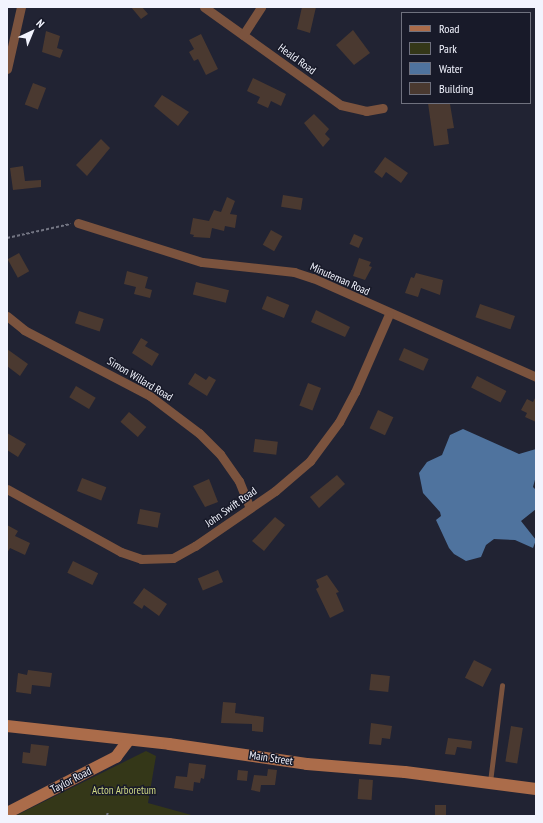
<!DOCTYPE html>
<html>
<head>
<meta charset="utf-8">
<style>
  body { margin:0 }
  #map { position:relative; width:543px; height:823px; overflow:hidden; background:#212333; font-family:"PT Sans Narrow",sans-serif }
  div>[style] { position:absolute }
  .green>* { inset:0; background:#343718 }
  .water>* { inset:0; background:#4f739e }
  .building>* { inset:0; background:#4a3930; transform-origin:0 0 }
  .path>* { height:2px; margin-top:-1px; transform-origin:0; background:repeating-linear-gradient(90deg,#727482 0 3px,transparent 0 5px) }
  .lane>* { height:4.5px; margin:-2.25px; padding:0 2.25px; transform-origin:2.25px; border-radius:2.25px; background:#7b533e }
  .street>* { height:9px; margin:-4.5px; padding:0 4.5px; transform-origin:4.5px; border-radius:4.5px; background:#7b533e }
  .secondary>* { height:12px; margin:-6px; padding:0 6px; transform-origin:6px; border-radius:6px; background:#ab6c4a }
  span { translate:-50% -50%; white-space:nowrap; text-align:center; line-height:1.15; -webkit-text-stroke:3px #181a29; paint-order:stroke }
  .street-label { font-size:11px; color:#f2f4fe }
  .park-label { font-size:11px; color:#d1da84 }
  .frame { position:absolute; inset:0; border:8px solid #f2f4fe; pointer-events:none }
  .legend { position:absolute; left:401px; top:12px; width:130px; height:92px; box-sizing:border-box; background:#181a29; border:1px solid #6f717e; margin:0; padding:5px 7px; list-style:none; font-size:12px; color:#f2f4fe }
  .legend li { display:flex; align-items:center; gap:8px; height:20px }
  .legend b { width:20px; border:1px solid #6f717e }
  .north { position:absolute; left:12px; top:12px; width:40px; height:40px; -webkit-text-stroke:3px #181a29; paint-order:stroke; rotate:44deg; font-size:11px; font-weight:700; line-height:16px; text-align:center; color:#f2f4fe }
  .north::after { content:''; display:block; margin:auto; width:14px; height:18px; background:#f2f4fe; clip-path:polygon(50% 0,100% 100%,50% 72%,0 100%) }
</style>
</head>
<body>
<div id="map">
  <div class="green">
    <i style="clip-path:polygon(146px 751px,156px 756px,148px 803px,195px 816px,15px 816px)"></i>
  </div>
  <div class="water">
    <i style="clip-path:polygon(463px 429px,519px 454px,536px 449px,536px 476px,533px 487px,536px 490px,536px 509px,521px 521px,536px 540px,533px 548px,515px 540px,494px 539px,486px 545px,481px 557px,466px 561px,454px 554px,449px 548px,436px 520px,441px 516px,440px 512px,423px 493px,419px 473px,427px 462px,442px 455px,450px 435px)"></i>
  </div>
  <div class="building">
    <i style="clip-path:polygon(131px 7px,142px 7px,148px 14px,141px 19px)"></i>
    <i style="clip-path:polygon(302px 7px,316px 7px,310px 33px,297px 29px)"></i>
    <i style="clip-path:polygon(353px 30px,370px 53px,354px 65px,336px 45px)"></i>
    <i style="clip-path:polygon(46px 31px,60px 36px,57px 48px,63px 50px,60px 58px,42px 52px)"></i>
    <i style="clip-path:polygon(201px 34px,218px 69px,206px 75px,198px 59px,194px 61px,189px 52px,194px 49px,189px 40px)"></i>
    <i style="clip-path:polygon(253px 78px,286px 94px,281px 106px,271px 101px,268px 108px,257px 103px,260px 97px,247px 91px)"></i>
    <i style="left:33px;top:83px;width:14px;height:23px;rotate:21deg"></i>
    <i style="clip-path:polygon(162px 95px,189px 112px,178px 126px,154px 106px)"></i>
    <i style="clip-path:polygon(428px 103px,450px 104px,454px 128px,447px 129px,449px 144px,434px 146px)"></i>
    <i style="clip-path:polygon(314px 114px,329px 129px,325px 134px,330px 139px,323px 147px,304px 123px)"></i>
    <i style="clip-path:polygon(101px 139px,110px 148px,87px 176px,76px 165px)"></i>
    <i style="clip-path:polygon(385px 157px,408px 173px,401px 183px,386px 172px,382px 178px,374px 172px)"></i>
    <i style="clip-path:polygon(23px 166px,25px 181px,41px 180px,41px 187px,13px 190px,10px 168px)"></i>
    <i style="left:283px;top:195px;width:20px;height:12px;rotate:9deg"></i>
    <i style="clip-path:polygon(227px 197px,235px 201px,230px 214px,237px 215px,235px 228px,225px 226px,224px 231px,212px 228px,210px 238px,193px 237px,194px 235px,190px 234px,193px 218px,209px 221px,214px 210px,221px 212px)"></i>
    <i style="left:271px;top:230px;width:13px;height:17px;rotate:29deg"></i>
    <i style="left:354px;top:234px;width:10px;height:11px;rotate:24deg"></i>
    <i style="left:19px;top:253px;width:21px;height:13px;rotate:61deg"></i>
    <i style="clip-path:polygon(359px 258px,371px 262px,369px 266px,372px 267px,365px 280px,353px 276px)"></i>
    <i style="clip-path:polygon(127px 271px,148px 277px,145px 288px,152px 290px,150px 298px,134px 294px,136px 287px,124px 284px)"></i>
    <i style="clip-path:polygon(416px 273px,443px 280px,440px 295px,421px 288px,418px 297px,405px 293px,411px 277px,414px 278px)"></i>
    <i style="left:196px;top:282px;width:34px;height:13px;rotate:14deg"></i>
    <i style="left:267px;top:296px;width:24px;height:14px;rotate:22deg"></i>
    <i style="left:480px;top:304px;width:37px;height:14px;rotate:19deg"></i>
    <i style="clip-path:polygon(316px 310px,350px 327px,345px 337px,311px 322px)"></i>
    <i style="left:79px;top:311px;width:26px;height:13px;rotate:18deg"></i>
    <i style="clip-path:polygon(141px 338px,148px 342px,145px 346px,159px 354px,152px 366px,132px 353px)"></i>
    <i style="left:404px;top:348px;width:27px;height:13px;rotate:24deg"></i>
    <i style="clip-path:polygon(7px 349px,28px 364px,20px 376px,7px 366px)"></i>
    <i style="clip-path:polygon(195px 373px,206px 380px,209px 376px,216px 380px,207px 396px,188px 384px)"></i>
    <i style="left:477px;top:376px;width:33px;height:13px;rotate:27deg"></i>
    <i style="left:308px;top:383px;width:14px;height:24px;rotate:21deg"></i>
    <i style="left:76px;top:386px;width:23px;height:13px;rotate:31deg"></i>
    <i style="clip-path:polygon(536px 396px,536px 422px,525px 417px,527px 413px,521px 410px,527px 399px,533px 402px)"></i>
    <i style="left:378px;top:410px;width:17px;height:20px;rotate:25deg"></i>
    <i style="left:129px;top:412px;width:23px;height:13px;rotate:41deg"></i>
    <i style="clip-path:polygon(7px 433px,26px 444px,18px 457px,7px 450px)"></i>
    <i style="left:255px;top:439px;width:23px;height:13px;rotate:7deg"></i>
    <i style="clip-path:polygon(337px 475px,345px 484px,319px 508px,310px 497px)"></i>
    <i style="left:82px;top:478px;width:26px;height:14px;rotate:21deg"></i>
    <i style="clip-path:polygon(209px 479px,218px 502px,205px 507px,193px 486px)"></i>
    <i style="left:140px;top:509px;width:21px;height:15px;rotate:11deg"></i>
    <i style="clip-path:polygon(275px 517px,285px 525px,264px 551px,252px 541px)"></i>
    <i style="clip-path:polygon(7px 525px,18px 531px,15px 536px,30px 543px,25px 555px,10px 548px,7px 553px)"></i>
    <i style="left:73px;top:561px;width:28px;height:13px;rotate:26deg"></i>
    <i style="left:218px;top:570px;width:13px;height:22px;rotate:67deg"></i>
    <i style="clip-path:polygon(327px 575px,339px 592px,336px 593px,344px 611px,330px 618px,316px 589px,319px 587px,316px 580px)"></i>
    <i style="clip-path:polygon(144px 588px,167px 604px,159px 616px,144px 605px,142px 609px,133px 603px)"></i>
    <i style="left:474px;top:660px;width:20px;height:20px;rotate:27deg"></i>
    <i style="clip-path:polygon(28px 670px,52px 673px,50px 687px,32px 685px,31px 694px,16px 692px,18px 673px,27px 675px)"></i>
    <i style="left:371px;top:674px;width:19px;height:16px;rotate:6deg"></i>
    <i style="clip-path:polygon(223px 702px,236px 703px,235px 713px,264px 717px,263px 732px,252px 731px,252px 724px,221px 723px)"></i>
    <i style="clip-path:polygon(371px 723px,392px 726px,390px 739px,382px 738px,381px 745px,369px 744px)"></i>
    <i style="left:511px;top:726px;width:12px;height:36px;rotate:9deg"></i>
    <i style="clip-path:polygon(448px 738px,472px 741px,471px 749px,457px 747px,455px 755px,445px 754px)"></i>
    <i style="clip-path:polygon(31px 744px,49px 746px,46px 766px,22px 763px,23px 752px,30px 753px)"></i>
    <i style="clip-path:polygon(189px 763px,206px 765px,204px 779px,201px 778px,200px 783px,194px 782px,193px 791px,174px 788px,176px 776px,187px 777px)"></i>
    <i style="clip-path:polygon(268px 769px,277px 770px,275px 785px,261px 785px,260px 792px,251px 790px,254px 775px,267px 776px)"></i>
    <i style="left:238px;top:770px;width:10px;height:10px;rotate:6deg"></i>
    <i style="left:359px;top:779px;width:14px;height:20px;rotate:4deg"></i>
    <i style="left:435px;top:805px;width:11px;height:11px"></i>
  </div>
  <div class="path">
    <i style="left:7px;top:238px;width:65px;rotate:-12.5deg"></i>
    <i style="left:107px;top:816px;width:5px;rotate:-79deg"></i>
  </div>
  <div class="lane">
    <i style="left:490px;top:782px;width:97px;rotate:-82.9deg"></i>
  </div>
  <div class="street">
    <i style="left:204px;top:7px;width:168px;rotate:35.6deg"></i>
    <i style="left:341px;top:105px;width:26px;rotate:13deg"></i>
    <i style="left:366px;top:111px;width:17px;rotate:-10deg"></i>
    <i style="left:243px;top:35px;width:33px;rotate:-57deg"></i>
    <i style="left:7px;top:69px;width:64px;rotate:-77.3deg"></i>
    <i style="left:78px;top:223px;width:130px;rotate:17.5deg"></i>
    <i style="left:202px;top:262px;width:93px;rotate:6.2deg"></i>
    <i style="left:294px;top:272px;width:20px;rotate:18deg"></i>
    <i style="left:313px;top:278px;width:244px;rotate:23.9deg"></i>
    <i style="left:7px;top:316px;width:22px;rotate:39deg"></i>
    <i style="left:24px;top:330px;width:142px;rotate:27.6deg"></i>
    <i style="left:150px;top:396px;width:61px;rotate:37.1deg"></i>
    <i style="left:199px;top:433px;width:30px;rotate:45deg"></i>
    <i style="left:220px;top:454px;width:33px;rotate:55deg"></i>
    <i style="left:239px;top:481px;width:29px;rotate:68deg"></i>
    <i style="left:7px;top:489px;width:130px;rotate:28.9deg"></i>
    <i style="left:121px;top:552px;width:21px;rotate:19deg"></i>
    <i style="left:141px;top:559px;width:32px;rotate:-2deg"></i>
    <i style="left:173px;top:558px;width:25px;rotate:-29deg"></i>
    <i style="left:195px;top:546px;width:97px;rotate:-34.5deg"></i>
    <i style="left:275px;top:491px;width:46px;rotate:-40.6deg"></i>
    <i style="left:310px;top:461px;width:49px;rotate:-53.4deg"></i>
    <i style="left:339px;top:422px;width:34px;rotate:-62deg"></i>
    <i style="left:355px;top:392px;width:85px;rotate:-66.4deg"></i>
  </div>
  <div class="secondary">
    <i style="left:7px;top:726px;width:163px;rotate:6.3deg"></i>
    <i style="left:169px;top:744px;width:139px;rotate:8.2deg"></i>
    <i style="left:307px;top:764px;width:98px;rotate:4.7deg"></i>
    <i style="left:405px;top:772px;width:132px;rotate:7.4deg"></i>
    <i style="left:7px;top:813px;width:123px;rotate:-27.2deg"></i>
    <i style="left:116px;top:757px;width:21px;rotate:-53deg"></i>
  </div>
  <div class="street-label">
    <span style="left:297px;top:59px;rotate:36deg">Heald Road</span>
    <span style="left:340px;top:279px;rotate:24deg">Minuteman Road</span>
    <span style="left:140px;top:379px;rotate:31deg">Simon Willard Road</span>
    <span style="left:231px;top:507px;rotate:-35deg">John Swift Road</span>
    <span style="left:271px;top:758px;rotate:8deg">Main Street</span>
    <span style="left:71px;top:780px;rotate:-27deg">Taylor Road</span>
  </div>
  <div class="park-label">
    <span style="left:124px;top:790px">Acton Arboretum</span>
  </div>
  <div class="frame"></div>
  <ul class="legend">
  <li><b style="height:5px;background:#ab6c4a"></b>Road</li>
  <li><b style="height:11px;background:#343718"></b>Park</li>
  <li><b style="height:11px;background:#4f739e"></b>Water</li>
  <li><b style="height:11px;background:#4a3930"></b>Building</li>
  </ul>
  <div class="north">N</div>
</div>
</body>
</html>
